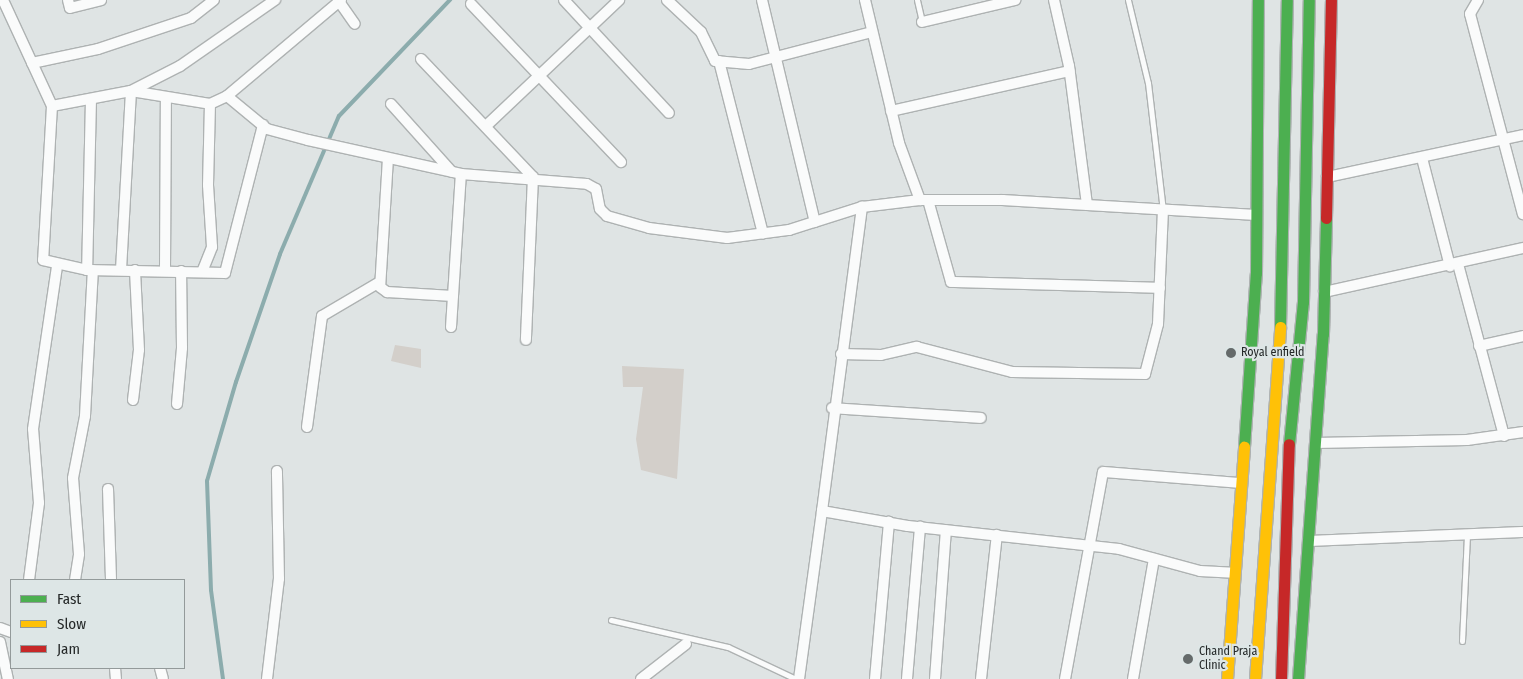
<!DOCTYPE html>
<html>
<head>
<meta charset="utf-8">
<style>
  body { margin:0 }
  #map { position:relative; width:1523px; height:679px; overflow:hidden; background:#dfe4e4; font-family:"Fira Sans Condensed",sans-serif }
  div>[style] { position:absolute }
  .stream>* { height:4px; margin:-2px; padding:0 2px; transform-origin:2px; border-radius:2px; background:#8cacad }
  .building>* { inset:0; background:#d3cfca }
  .roads { filter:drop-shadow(1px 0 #aeb2b2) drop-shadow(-1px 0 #aeb2b2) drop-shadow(0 1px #aeb2b2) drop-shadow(0 -1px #aeb2b2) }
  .lane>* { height:5px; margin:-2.5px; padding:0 2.5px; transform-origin:2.5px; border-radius:2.5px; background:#fafbfb }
  .street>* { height:10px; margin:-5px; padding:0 5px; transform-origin:5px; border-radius:5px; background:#fafbfb }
  .fast>* { height:11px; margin:-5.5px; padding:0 5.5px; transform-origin:5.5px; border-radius:5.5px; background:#4caf50 }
  .slow>* { height:11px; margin:-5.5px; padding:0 5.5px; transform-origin:5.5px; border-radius:5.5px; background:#ffc107 }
  .jam>* { height:11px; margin:-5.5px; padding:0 5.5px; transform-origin:5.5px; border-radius:5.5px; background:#c62828 }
  .dots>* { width:14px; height:14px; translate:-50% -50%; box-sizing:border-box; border:2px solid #dde6e6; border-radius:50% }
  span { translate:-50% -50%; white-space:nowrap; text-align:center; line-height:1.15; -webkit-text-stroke:4.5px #dde6e6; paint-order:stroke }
  .poi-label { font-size:12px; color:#242828 }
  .left { translate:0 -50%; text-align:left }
  .legend { position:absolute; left:10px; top:579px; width:175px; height:90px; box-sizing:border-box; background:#dde6e6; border:1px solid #939a9a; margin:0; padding:6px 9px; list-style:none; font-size:15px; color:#242828 }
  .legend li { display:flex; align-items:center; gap:10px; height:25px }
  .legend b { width:25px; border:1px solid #939a9a }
</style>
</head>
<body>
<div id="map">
  <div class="stream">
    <i style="left:223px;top:679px;width:90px;rotate:-97.7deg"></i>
    <i style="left:211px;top:590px;width:109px;rotate:-92.1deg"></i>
    <i style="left:207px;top:481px;width:103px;rotate:-73.7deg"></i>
    <i style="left:236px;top:382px;width:135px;rotate:-71deg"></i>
    <i style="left:280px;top:254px;width:150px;rotate:-66.9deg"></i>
    <i style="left:339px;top:116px;width:161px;rotate:-46.3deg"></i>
  </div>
  <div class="building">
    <i style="clip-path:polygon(395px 345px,421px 349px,421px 368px,391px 361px)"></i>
    <i style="clip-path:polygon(622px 366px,684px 369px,677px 479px,641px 470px,636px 439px,643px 387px,623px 387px)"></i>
  </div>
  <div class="roads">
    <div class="lane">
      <i style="left:917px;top:0;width:23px;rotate:77deg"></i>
      <i style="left:1128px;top:0;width:85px;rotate:76.5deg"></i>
      <i style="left:1148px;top:83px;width:128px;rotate:83.3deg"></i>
      <i style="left:611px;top:620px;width:120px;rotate:13deg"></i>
      <i style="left:728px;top:647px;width:75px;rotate:25.2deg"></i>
      <i style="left:1462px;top:641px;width:106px;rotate:-87.3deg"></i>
    </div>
    <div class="street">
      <i style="left:3px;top:0;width:117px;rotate:65.2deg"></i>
      <i style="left:52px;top:106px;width:80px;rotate:-10.8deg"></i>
      <i style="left:131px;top:91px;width:80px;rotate:9.3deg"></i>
      <i style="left:210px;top:104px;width:19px;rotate:-25deg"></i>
      <i style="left:227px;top:96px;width:52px;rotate:39.5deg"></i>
      <i style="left:267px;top:129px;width:42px;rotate:15deg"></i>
      <i style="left:308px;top:140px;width:157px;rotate:12.5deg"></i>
      <i style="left:461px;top:174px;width:126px;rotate:4.5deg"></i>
      <i style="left:587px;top:184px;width:10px;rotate:29deg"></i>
      <i style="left:596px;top:189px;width:20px;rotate:79deg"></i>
      <i style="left:600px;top:209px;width:10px;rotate:45deg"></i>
      <i style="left:607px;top:216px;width:44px;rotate:15.9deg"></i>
      <i style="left:649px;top:228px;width:79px;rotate:7.3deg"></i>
      <i style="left:727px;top:238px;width:63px;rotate:-7.4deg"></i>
      <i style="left:789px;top:230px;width:77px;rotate:-17.5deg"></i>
      <i style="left:862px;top:207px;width:58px;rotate:-6.9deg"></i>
      <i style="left:920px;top:200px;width:83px"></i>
      <i style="left:1003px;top:200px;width:253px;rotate:3.4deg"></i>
      <i style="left:68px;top:0;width:8px;rotate:76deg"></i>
      <i style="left:70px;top:8px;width:32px;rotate:-14deg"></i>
      <i style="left:338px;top:0;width:29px;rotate:55deg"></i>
      <i style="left:564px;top:0;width:154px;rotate:47.1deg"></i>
      <i style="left:667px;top:0;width:47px;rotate:43.3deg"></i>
      <i style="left:701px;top:32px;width:32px;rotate:64deg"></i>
      <i style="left:715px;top:61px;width:34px;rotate:5deg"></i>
      <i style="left:749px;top:64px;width:127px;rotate:-14.6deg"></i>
      <i style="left:762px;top:0;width:228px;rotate:76.6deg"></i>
      <i style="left:865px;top:0;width:147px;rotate:76.6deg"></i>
      <i style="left:899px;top:143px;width:61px;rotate:69.8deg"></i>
      <i style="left:1054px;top:0;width:68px;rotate:77.2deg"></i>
      <i style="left:1069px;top:66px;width:140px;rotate:82.6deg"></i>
      <i style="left:1478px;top:0;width:16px;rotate:120deg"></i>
      <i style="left:1470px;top:14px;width:207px;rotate:75.2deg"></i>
      <i style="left:471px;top:4px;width:218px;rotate:46.5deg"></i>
      <i style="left:922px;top:22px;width:96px;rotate:-13.3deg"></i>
      <i style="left:421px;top:59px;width:163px;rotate:46.5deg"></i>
      <i style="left:533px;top:177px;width:163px;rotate:92.5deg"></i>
      <i style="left:719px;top:61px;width:178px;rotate:75.7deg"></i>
      <i style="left:32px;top:63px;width:67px;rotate:-12deg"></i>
      <i style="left:98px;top:49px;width:98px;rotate:-18.4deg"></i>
      <i style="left:191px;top:18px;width:29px;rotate:-38deg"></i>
      <i style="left:227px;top:96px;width:149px;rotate:-40.1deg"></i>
      <i style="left:91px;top:99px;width:171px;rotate:91.3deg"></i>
      <i style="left:87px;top:270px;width:138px;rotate:1.2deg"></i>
      <i style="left:225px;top:273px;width:153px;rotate:-75.6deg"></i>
      <i style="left:391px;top:104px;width:91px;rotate:48.1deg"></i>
      <i style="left:52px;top:106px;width:154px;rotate:93.3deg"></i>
      <i style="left:43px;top:260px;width:45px;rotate:12.8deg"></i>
      <i style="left:891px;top:111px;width:183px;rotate:-12.6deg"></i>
      <i style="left:487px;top:125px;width:182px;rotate:-43.4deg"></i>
      <i style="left:388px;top:158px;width:129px;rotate:93.5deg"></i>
      <i style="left:380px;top:287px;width:9px;rotate:36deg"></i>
      <i style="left:387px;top:292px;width:66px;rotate:3.5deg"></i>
      <i style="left:1422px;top:158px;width:112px;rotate:75.5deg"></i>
      <i style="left:1327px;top:177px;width:200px;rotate:-12.1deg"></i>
      <i style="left:928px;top:200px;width:85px;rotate:74.3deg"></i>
      <i style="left:951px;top:282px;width:209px;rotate:1.6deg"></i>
      <i style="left:1458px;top:264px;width:178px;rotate:75deg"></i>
      <i style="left:121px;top:270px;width:179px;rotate:-86.8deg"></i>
      <i style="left:131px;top:91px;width:55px;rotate:-27deg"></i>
      <i style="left:180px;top:66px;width:116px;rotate:-34.8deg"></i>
      <i style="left:165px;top:271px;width:174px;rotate:-89.7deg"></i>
      <i style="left:202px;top:272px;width:27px;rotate:-68deg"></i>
      <i style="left:212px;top:247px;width:62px;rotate:-93.7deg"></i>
      <i style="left:208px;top:185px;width:81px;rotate:-88.6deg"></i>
      <i style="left:1324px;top:292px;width:204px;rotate:-12.5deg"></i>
      <i style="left:451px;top:327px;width:153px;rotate:-86.3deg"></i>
      <i style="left:1479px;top:346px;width:45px;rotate:-12.8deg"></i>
      <i style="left:841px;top:354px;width:40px;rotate:1.4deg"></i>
      <i style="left:881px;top:355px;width:37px;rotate:-13deg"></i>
      <i style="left:917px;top:347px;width:98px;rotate:14.7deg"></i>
      <i style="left:1012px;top:372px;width:133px;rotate:0.9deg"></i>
      <i style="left:1145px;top:374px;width:52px;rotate:-75.4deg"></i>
      <i style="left:1158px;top:324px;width:114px;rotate:-87.5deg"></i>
      <i style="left:133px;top:400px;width:50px;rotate:-83.2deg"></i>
      <i style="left:139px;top:350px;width:80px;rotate:-92.9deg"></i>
      <i style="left:177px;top:404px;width:56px;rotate:-84.9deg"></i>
      <i style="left:182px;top:348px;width:77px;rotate:-90.7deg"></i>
      <i style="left:832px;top:408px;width:149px;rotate:3.8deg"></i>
      <i style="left:307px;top:427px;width:112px;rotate:-82.3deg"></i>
      <i style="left:322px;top:316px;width:65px;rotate:-30.5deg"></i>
      <i style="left:1315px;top:443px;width:152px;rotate:-1.1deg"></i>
      <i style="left:1467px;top:440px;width:57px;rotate:-8.1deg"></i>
      <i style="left:108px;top:489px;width:91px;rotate:88.1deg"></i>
      <i style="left:822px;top:511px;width:307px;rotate:-82.5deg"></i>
      <i style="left:1308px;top:541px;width:215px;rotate:-2.4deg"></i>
      <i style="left:29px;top:580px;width:78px;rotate:-82.6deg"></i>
      <i style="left:39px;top:503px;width:74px;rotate:-94.6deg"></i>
      <i style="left:33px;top:429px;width:165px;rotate:-81.6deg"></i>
      <i style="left:75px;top:580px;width:26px;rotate:-81deg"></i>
      <i style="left:79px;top:554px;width:76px;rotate:-94.5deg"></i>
      <i style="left:73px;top:478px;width:63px;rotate:-79deg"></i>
      <i style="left:85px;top:416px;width:146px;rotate:-86.9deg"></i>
      <i style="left:0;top:628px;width:12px;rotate:20deg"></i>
      <i style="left:0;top:642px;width:38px;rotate:78deg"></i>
      <i style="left:115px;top:668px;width:11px;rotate:85deg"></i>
      <i style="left:160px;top:668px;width:11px;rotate:75deg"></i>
      <i style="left:267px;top:679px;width:101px;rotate:-83.2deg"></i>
      <i style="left:279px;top:579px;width:108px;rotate:-91.1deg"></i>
      <i style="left:641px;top:679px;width:57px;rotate:-37.9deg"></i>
      <i style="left:799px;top:679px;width:170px;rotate:-82.2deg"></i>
      <i style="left:822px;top:511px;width:87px;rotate:9.9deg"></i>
      <i style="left:908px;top:526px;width:212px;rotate:6.2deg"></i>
      <i style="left:1119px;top:549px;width:84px;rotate:15.2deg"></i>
      <i style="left:1200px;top:571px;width:33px;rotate:3deg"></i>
      <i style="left:875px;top:679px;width:158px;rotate:-84.9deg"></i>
      <i style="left:907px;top:679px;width:153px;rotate:-85.1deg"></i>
      <i style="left:935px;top:679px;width:149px;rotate:-85.8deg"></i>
      <i style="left:981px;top:679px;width:145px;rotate:-83.7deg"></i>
      <i style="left:1065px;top:679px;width:210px;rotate:-79.6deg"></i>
      <i style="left:1103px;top:472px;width:137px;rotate:4.6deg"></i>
      <i style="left:1133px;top:679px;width:122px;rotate:-80.1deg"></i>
    </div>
    <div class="fast">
      <i style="left:1280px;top:327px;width:327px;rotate:-88.8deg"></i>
      <i style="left:1289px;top:444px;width:143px;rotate:-84.4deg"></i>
      <i style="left:1303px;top:302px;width:302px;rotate:-88.9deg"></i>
      <i style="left:1244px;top:447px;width:174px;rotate:-86.1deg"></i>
      <i style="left:1256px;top:273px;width:273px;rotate:-89.6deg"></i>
      <i style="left:1298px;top:679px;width:346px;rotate:-85.9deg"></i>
      <i style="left:1323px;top:334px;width:116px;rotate:-88.5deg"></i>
    </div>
    <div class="slow">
      <i style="left:1227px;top:679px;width:233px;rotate:-85.8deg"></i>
      <i style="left:1255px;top:679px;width:353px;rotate:-85.9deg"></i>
    </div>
    <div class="jam">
      <i style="left:1326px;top:218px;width:218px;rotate:-88.7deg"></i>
      <i style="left:1281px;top:679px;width:235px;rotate:-88.1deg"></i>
    </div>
  </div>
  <div class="dots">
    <i style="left:1231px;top:353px;background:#656a6a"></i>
    <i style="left:1188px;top:659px;background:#656a6a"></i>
  </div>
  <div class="poi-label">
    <span class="left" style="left:1241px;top:353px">Royal enfield</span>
    <span class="left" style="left:1199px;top:659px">Chand Praja<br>Clinic</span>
  </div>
  <ul class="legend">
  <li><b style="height:6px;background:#4caf50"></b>Fast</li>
  <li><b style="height:6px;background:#ffc107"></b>Slow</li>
  <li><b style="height:6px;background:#c62828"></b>Jam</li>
  </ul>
</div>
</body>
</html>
